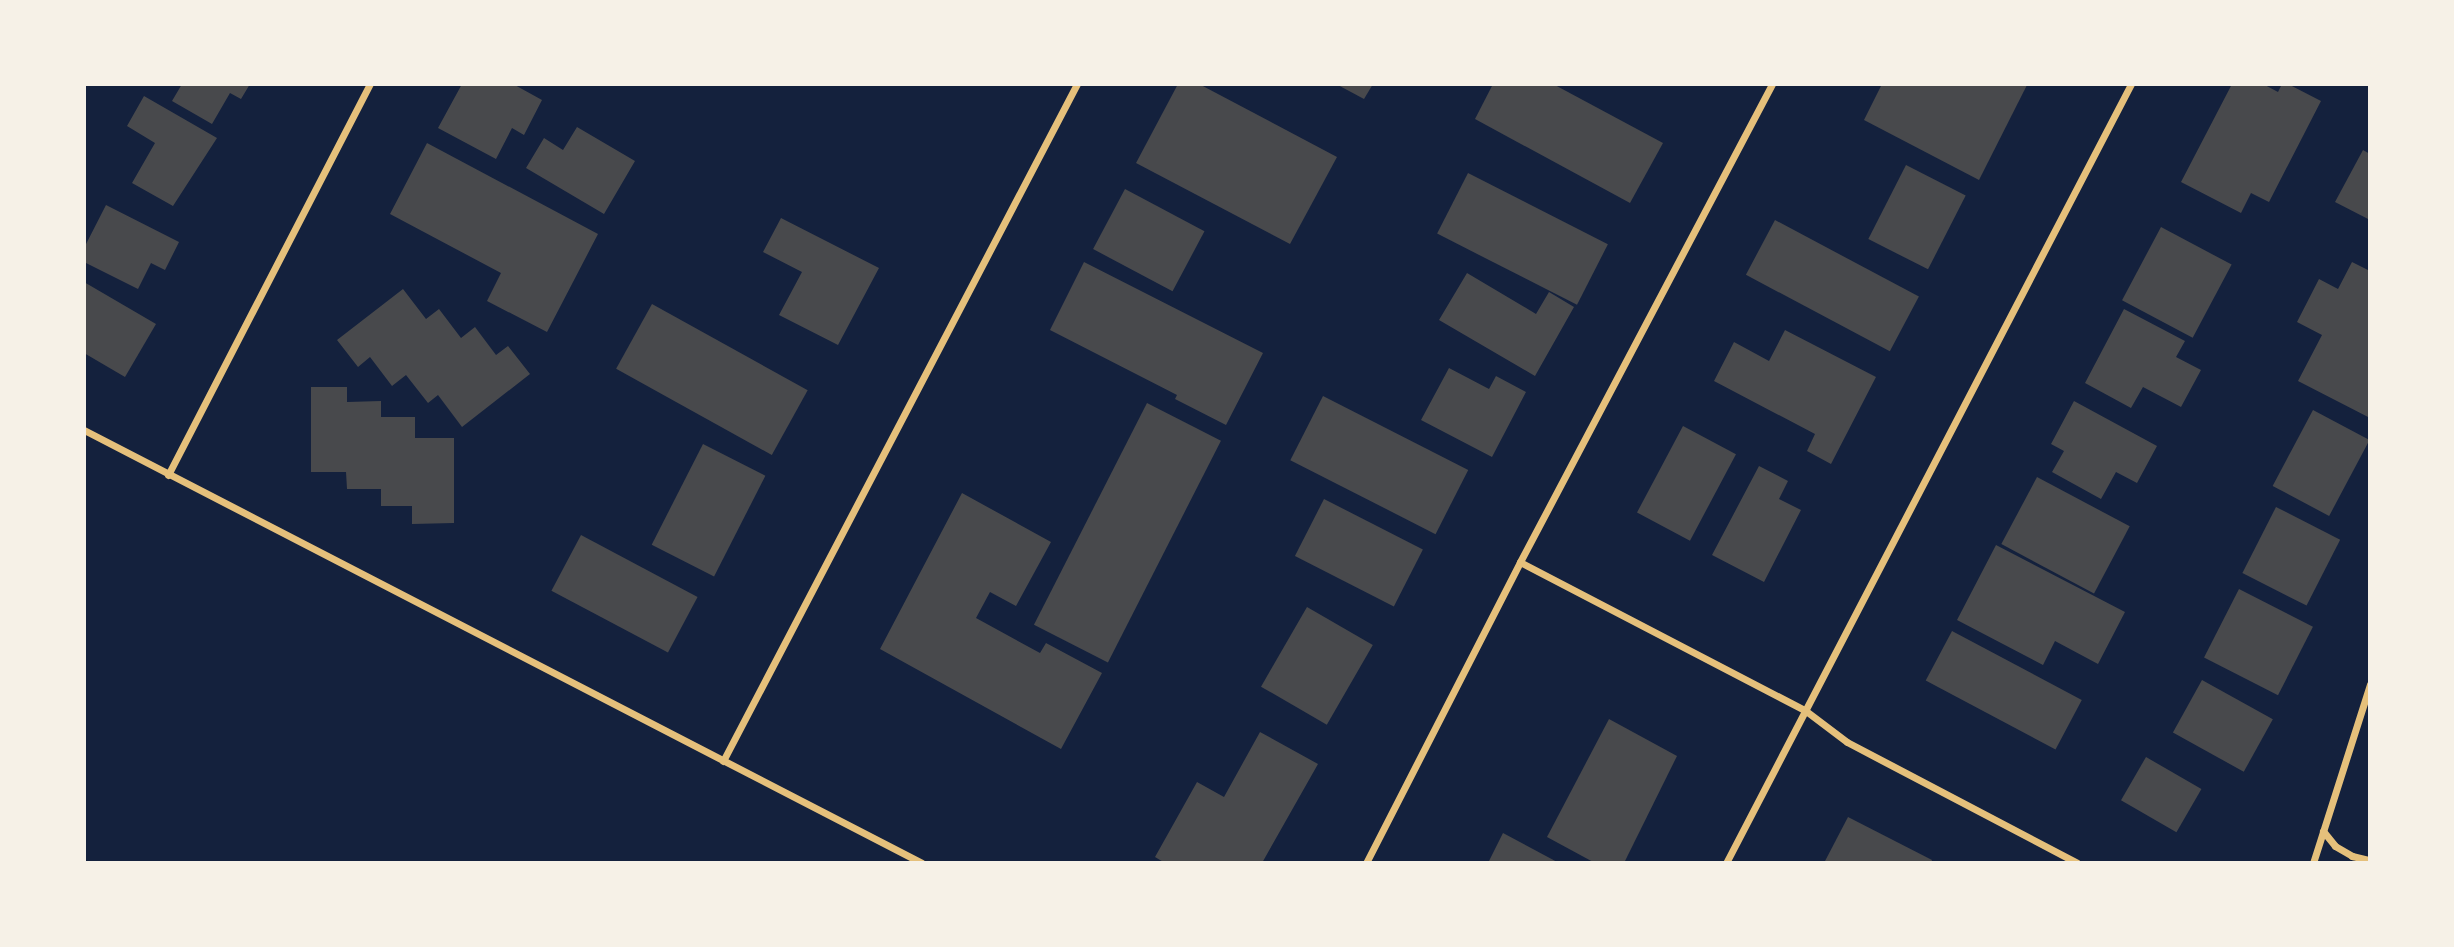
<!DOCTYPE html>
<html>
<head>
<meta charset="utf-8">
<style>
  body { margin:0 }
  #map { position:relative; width:2454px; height:947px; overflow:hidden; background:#14213d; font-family:"Public Sans",sans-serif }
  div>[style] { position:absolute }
  .building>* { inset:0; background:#48494c; transform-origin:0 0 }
  .minor>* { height:7px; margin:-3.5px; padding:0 3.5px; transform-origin:3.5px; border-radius:3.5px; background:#e5c07b }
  span { translate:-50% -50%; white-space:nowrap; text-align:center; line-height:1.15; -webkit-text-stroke:5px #f6f1e7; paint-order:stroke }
  .frame { position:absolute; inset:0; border:86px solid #f6f1e7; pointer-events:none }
</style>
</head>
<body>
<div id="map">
  <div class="building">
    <i style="clip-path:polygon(182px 84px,250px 84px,241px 99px,230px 93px,212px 124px,172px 101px)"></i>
    <i style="clip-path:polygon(462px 84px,513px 84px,542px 100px,524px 135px,512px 128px,496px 159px,438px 128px)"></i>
    <i style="clip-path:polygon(1178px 84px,1199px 84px,1337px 157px,1290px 244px,1136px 163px)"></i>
    <i style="clip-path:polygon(1336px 84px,1373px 84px,1364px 99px)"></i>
    <i style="clip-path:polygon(1493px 84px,1553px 84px,1663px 143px,1630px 203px,1475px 119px)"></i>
    <i style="clip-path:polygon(1882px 84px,2026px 84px,2027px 85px,1979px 180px,1864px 120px)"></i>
    <i style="clip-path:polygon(2232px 84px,2263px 84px,2278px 92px,2282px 84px,2288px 84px,2321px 101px,2269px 202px,2251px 193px,2241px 213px,2181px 182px)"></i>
    <i style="clip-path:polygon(144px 96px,217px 138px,173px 206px,132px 183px,155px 143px,127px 126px)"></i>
    <i style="clip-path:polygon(577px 127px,635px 161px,604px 214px,526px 168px,544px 138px,563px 150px)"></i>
    <i style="clip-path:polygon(427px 143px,598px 234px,547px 332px,487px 301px,501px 273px,390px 214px)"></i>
    <i style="clip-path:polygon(2363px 150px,2370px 154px,2370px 220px,2335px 202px)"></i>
    <i style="left:1906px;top:165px;width:67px;height:83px;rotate:27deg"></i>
    <i style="left:1468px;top:173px;width:157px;height:68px;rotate:27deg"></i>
    <i style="left:1125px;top:189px;width:90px;height:68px;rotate:28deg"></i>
    <i style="clip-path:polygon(106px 205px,179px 242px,165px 270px,151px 263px,138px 289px,84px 262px,84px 248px)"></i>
    <i style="clip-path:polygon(781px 218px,879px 268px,838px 345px,779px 315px,802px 272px,763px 252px)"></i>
    <i style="left:1775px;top:220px;width:163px;height:62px;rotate:28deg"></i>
    <i style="left:2161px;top:227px;width:80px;height:83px;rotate:28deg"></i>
    <i style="clip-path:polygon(1084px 262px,1263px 353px,1226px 425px,1175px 399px,1177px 395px,1050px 330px)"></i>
    <i style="clip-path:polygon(2352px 262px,2370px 271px,2370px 418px,2298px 381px,2322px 335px,2297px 322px,2319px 279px,2338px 289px)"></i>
    <i style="clip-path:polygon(1467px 273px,1536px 314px,1549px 292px,1574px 307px,1535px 376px,1439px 320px)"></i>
    <i style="clip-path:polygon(84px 282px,156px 324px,125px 377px,84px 353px)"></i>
    <i style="clip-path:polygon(403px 289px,426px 319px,439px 309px,461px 338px,475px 327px,496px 355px,508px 346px,530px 374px,462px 427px,438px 395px,428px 403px,406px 375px,392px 386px,370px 357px,358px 367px,337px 340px)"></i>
    <i style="left:652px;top:304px;width:178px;height:74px;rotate:29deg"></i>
    <i style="clip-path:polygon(2124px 309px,2185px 341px,2176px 357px,2201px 370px,2181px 407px,2143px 387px,2131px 408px,2085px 383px)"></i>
    <i style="clip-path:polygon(1785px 330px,1876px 377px,1831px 464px,1807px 451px,1815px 434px,1714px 381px,1734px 342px,1769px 361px)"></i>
    <i style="clip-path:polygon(1449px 368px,1489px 389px,1496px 376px,1526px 392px,1492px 457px,1421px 420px)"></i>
    <i style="clip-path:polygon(311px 387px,347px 387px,347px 402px,381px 401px,381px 417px,415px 417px,415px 438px,454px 438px,454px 523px,412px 524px,412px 506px,381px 506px,381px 489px,347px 489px,346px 472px,311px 472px)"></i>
    <i style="left:1323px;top:396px;width:163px;height:72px;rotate:27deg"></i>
    <i style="clip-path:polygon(2074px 401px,2157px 446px,2137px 483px,2116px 472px,2101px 499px,2052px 472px,2064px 451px,2051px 444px)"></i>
    <i style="left:1147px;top:403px;width:83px;height:249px;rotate:27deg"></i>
    <i style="left:2313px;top:410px;width:64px;height:86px;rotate:28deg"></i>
    <i style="left:1683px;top:426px;width:60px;height:98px;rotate:28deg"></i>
    <i style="left:703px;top:444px;width:70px;height:113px;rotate:27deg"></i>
    <i style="clip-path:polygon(1759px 466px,1788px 481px,1779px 499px,1801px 510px,1764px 582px,1712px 555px)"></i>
    <i style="left:2037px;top:477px;width:105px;height:76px;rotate:28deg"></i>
    <i style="clip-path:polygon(962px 493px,1051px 542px,1016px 606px,990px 592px,976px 618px,1040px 653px,1046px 643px,1102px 673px,1061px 749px,880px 649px)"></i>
    <i style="left:1324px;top:499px;width:111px;height:64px;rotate:27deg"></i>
    <i style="left:2276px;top:507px;width:72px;height:74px;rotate:27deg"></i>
    <i style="left:581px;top:535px;width:132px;height:63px;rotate:28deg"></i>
    <i style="clip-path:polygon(1996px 545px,2125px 612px,2098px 664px,2055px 641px,2043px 665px,1957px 620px)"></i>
    <i style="left:2239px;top:589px;width:83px;height:77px;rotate:27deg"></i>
    <i style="left:1307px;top:607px;width:76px;height:92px;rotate:30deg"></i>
    <i style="left:1952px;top:631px;width:147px;height:56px;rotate:28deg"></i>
    <i style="left:2202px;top:680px;width:81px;height:60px;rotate:29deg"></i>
    <i style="clip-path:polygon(1609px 719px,1677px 756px,1624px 863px,1595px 863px,1547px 837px)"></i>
    <i style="clip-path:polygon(1260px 732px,1318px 764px,1262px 863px,1165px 863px,1155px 857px,1197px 782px,1224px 797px)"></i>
    <i style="left:2146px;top:757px;width:64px;height:50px;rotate:30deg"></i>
    <i style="clip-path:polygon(1848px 817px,1932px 860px,1931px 863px,1824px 863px)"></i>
    <i style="clip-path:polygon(1503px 833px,1559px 863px,1488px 863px)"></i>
  </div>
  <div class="minor">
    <i style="left:84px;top:430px;width:943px;rotate:27.33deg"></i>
    <i style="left:168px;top:475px;width:440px;rotate:-62.7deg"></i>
    <i style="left:1520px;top:562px;width:322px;rotate:27.5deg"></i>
    <i style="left:1806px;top:711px;width:51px;rotate:37.1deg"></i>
    <i style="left:1847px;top:742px;width:260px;rotate:27.7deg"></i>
    <i style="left:723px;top:761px;width:764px;rotate:-62.4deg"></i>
    <i style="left:2323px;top:831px;width:19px;rotate:51deg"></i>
    <i style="left:2335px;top:846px;width:20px;rotate:30deg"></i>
    <i style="left:2352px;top:856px;width:18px;rotate:13deg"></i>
    <i style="left:1366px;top:863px;width:338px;rotate:-62.9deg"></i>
    <i style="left:1520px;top:562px;width:540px;rotate:-62.2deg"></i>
    <i style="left:1726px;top:863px;width:878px;rotate:-62.53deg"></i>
    <i style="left:2313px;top:863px;width:188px;rotate:-72.3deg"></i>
  </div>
  <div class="frame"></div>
</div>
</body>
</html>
